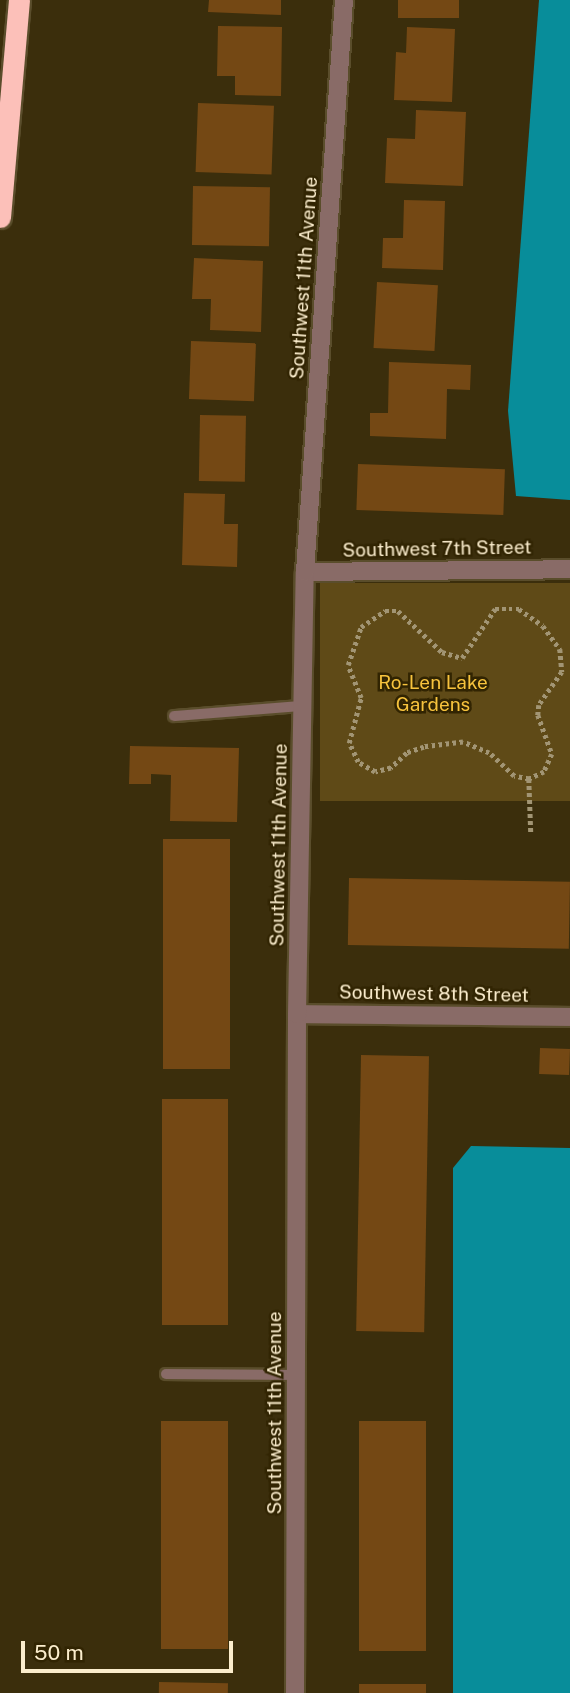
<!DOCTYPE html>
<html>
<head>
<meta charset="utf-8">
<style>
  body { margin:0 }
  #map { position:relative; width:570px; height:1693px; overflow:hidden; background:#3b2e0c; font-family:"Public Sans",sans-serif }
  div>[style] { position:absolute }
  .green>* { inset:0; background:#5f4a17; transform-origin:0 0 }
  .water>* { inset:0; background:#088d9a }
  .building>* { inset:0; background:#744814; transform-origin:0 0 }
  .path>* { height:4.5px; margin-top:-2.25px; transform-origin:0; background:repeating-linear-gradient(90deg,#a29574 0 3.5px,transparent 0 7px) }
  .roads { filter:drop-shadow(2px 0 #5a4d2b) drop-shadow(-2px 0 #5a4d2b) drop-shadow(0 2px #5a4d2b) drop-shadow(0 -2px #5a4d2b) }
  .service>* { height:10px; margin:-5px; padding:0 5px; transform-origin:5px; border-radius:5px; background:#896b67 }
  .minor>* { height:18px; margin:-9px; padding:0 9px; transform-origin:9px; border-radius:9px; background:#896b67 }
  .motorway>* { height:21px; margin:-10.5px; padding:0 10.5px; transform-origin:10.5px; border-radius:10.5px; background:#fcc0b9 }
  span { translate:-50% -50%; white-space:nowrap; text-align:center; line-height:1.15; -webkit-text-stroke:5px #312402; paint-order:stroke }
  .street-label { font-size:19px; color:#fbedcd }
  .park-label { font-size:19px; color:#f7c33d }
  .scale { position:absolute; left:21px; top:1641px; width:212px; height:32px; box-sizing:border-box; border:4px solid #fbedcd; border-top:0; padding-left:9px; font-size:21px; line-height:24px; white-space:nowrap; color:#fbedcd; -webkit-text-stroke:5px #312402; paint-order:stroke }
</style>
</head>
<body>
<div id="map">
  <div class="green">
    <i style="left:570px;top:583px;width:218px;height:250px;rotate:90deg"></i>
  </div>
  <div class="water">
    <i style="clip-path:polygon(539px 0,570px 0,570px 500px,516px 496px,508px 411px)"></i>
    <i style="clip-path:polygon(471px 1146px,570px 1148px,570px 1693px,453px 1693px,453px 1168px)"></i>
  </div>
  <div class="building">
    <i style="clip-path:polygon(209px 0,281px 0,281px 15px,208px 12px)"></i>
    <i style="left:398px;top:0;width:61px;height:18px"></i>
    <i style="clip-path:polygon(218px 26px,282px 27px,281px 96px,235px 95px,235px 76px,217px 76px)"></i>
    <i style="clip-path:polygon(407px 27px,455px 29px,452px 102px,394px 100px,396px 52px,406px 53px)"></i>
    <i style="left:198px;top:103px;width:76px;height:69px;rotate:2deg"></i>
    <i style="clip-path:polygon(416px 110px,466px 112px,463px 186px,385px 183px,387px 138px,415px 139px)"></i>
    <i style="left:193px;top:186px;width:77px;height:59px;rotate:1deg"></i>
    <i style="clip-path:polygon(404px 200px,445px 201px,443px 270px,382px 268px,383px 238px,403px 238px)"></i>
    <i style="clip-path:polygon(194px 258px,263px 261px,261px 332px,210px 330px,211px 299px,192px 299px)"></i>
    <i style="left:377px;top:282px;width:61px;height:66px;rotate:3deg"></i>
    <i style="left:191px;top:341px;width:65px;height:58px;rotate:2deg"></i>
    <i style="clip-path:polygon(389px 362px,471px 365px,470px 390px,447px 389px,446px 439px,370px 436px,370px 413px,388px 413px)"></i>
    <i style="left:200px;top:415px;width:46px;height:66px;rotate:1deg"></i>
    <i style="left:358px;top:464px;width:147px;height:46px;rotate:2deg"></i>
    <i style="clip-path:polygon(184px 493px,225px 494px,224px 524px,238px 524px,237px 567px,182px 565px)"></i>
    <i style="clip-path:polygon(130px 746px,239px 748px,237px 822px,170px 821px,171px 775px,151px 774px,151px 784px,129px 784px)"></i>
    <i style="left:163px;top:839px;width:67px;height:230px"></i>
    <i style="left:349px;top:878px;width:221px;height:67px;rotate:1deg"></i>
    <i style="left:540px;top:1048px;width:30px;height:26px;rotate:2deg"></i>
    <i style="left:361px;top:1055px;width:68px;height:276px;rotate:1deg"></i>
    <i style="left:162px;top:1099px;width:66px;height:226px"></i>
    <i style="left:161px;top:1421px;width:67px;height:228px"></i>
    <i style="left:359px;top:1421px;width:67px;height:230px"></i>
    <i style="left:159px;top:1682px;width:69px;height:11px;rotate:1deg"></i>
    <i style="left:359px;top:1684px;width:67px;height:9px"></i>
  </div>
  <div class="path">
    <i style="left:529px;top:779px;width:15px;rotate:-169deg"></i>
    <i style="left:514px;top:776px;width:34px;rotate:-137deg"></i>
    <i style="left:489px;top:753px;width:28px;rotate:-157deg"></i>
    <i style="left:463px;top:742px;width:39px;rotate:173deg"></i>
    <i style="left:424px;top:747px;width:18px;rotate:161deg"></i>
    <i style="left:407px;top:753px;width:22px;rotate:137deg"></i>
    <i style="left:391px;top:768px;width:16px;rotate:166deg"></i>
    <i style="left:375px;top:772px;width:20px;rotate:-150deg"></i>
    <i style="left:358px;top:762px;width:21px;rotate:-115deg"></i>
    <i style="left:349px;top:743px;width:47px;rotate:-75.1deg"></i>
    <i style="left:361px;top:698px;width:35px;rotate:-112deg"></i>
    <i style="left:348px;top:665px;width:40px;rotate:-71.1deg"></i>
    <i style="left:361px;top:627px;width:29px;rotate:-34deg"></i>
    <i style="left:385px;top:611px;width:13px"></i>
    <i style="left:398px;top:611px;width:60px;rotate:43deg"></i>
    <i style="left:442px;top:652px;width:21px;rotate:17deg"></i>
    <i style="left:462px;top:658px;width:59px;rotate:-56deg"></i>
    <i style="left:495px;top:609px;width:24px"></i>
    <i style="left:519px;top:609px;width:29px;rotate:35deg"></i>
    <i style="left:543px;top:626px;width:29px;rotate:54deg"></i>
    <i style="left:560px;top:649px;width:23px;rotate:85deg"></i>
    <i style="left:562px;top:672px;width:40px;rotate:124.9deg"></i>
    <i style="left:539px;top:705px;width:10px;rotate:96deg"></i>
    <i style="left:538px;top:715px;width:41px;rotate:70.3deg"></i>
    <i style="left:552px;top:754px;width:20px;rotate:114deg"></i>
    <i style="left:544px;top:772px;width:17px;rotate:155deg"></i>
    <i style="left:529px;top:779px;width:55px;rotate:87.9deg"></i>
  </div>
  <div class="roads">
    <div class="service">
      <i style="left:174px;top:716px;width:128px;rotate:-4.5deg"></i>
      <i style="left:166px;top:1374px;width:130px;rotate:0.4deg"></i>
    </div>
    <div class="minor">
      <i style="left:305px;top:572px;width:265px;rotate:-0.6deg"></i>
      <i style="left:297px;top:1014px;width:273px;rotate:0.6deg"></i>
      <i style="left:295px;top:1693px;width:679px;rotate:-89.83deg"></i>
      <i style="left:297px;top:1014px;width:442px;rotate:-89deg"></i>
      <i style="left:305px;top:572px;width:573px;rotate:-86.1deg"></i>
    </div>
    <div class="motorway">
      <i style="left:0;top:217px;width:218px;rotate:-85deg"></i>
    </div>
  </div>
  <div class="street-label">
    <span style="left:304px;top:278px;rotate:-86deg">Southwest 11th Avenue</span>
    <span style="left:437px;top:549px;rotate:-1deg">Southwest 7th Street</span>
    <span style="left:279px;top:845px;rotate:-89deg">Southwest 11th Avenue</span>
    <span style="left:434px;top:994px;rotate:1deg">Southwest 8th Street</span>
    <span style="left:275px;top:1413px;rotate:-90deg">Southwest 11th Avenue</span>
  </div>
  <div class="park-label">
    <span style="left:433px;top:694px">Ro-Len Lake<br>Gardens</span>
  </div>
  <div class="scale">50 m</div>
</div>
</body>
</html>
